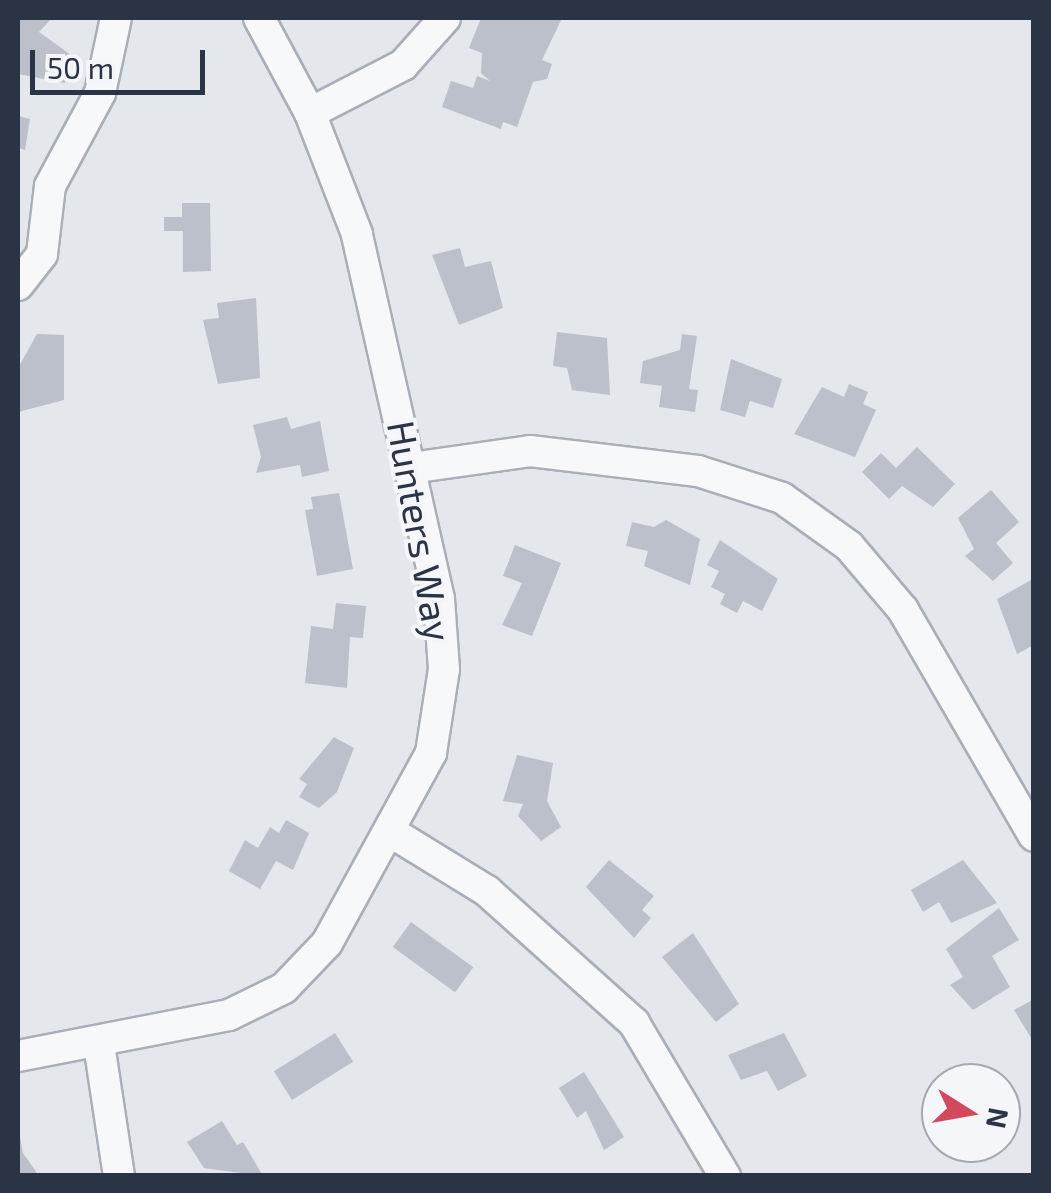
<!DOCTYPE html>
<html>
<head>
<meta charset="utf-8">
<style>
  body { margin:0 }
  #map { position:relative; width:1051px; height:1193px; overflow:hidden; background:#e4e7ec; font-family:"Exo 2",sans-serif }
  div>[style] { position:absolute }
  .building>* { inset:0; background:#bbc0ca; transform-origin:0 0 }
  .roads { filter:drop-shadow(2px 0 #a9aeb7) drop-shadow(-2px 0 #a9aeb7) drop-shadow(0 2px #a9aeb7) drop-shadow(0 -2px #a9aeb7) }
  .minor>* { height:30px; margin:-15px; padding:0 15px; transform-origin:15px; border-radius:15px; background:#f7f8fa }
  span { translate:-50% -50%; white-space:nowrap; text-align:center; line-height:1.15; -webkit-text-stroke:8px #f4f6f9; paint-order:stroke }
  .street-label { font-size:38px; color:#2b3445 }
  .frame { position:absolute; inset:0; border:20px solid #2b3445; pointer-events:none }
  .north { position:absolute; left:921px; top:1063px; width:100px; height:100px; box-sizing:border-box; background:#f4f6f9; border:2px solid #a4a8b1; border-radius:50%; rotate:101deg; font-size:28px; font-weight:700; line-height:40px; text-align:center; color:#2b3445 }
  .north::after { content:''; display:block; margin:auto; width:35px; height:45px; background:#d1495b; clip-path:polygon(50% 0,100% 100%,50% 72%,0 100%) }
  .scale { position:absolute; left:30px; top:50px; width:175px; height:45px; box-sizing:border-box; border:5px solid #2b3445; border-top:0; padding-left:12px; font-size:30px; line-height:35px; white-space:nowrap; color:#2b3445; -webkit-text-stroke:8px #f4f6f9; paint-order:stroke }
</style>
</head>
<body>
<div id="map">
  <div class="building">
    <i style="clip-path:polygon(18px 18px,52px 18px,39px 32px,71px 55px,65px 83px,18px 74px)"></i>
    <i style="clip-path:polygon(481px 18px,562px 18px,542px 60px,552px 64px,547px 79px,533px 82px,517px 127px,503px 122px,501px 129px,442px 107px,451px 81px,473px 88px,477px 76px,490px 81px,481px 73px,482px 53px,469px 48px)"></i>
    <i style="clip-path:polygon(18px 116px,30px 119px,25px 150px,18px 148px)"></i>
    <i style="clip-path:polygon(182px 203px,210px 203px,211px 271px,183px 272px,183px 231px,164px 231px,164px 217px,182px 217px)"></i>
    <i style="clip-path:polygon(460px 248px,465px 267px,491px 261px,503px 308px,459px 325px,432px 255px)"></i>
    <i style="clip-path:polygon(256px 298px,260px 378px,218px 384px,203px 320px,219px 318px,217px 303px)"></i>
    <i style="clip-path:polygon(557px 332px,607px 338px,610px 395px,572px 390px,567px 368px,553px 366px)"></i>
    <i style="clip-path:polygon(37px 334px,64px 335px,64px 400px,18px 412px,18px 368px)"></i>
    <i style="clip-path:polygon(682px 334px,697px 336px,689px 389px,698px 390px,695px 412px,659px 407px,662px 386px,640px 383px,643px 361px,680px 350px)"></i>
    <i style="clip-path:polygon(731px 359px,782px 379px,773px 408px,750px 401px,745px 417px,720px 410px)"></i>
    <i style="clip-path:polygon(849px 384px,868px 392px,863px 404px,876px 410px,855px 457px,794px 434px,822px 387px,844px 397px)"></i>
    <i style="clip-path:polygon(287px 417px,291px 429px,320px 421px,329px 471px,302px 477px,300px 465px,256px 473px,261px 457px,253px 425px)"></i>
    <i style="clip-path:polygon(917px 447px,955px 484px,933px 507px,902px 486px,889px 499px,862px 472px,881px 453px,896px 468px)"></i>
    <i style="clip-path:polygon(991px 490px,1019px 522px,996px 543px,1013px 563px,993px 581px,965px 556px,974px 549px,958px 518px)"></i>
    <i style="clip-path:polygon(339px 493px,353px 569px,317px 576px,305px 510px,313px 509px,311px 497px)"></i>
    <i style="clip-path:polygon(666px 520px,700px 539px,690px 585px,644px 566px,648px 551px,626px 546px,632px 522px,654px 527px)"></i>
    <i style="clip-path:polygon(720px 540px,778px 579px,762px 611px,743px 601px,737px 613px,720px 604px,725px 594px,711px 587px,719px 571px,707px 565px)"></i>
    <i style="clip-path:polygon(515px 545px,561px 563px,532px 636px,502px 625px,522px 583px,503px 576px)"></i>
    <i style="clip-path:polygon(1031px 580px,1034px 645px,1017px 654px,997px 599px)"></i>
    <i style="clip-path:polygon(336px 603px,366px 606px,363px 638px,350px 637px,347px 688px,305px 683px,311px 626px,333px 629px)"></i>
    <i style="clip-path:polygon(334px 737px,354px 748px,337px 792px,319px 808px,299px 797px,307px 784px,299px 779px)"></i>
    <i style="clip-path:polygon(517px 755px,553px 763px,547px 801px,561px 827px,541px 841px,518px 816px,523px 804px,503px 801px)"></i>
    <i style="clip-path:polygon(286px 820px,309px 833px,293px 870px,276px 861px,260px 889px,229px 871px,245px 840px,258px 848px,270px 827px,279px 833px)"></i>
    <i style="clip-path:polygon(609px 860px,654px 896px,642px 910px,651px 918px,634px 938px,586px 887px)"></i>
    <i style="clip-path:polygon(963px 860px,997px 903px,951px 923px,939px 902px,923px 912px,911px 890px)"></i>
    <i style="clip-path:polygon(999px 908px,1019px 940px,992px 956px,1010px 987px,973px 1010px,950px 985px,963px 977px,946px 949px)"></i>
    <i style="left:411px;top:922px;width:77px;height:31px;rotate:36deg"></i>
    <i style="clip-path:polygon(693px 933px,739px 1004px,716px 1022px,662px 957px)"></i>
    <i style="clip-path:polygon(1034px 999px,1034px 1043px,1014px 1010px)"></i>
    <i style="left:335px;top:1033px;width:34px;height:72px;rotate:58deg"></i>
    <i style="clip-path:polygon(784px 1033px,807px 1076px,778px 1091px,767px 1071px,741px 1080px,728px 1055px)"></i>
    <i style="clip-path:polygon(584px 1072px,624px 1137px,604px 1150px,586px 1111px,577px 1118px,559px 1088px)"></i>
    <i style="clip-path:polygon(222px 1121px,237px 1145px,243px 1142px,263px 1176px,204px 1168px,187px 1142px)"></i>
    <i style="clip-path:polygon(18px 1126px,23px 1153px,39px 1176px,18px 1176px)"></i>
  </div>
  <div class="roads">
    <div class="minor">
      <i style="left:310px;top:113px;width:105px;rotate:-27.3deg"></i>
      <i style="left:403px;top:65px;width:63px;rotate:-48.2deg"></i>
      <i style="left:18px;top:285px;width:39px;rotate:-52deg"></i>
      <i style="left:42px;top:254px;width:68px;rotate:-83.3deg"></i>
      <i style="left:50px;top:186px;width:106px;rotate:-61.7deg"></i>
      <i style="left:100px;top:93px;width:77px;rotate:-78deg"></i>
      <i style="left:411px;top:468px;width:120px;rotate:-8.1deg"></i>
      <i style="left:530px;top:451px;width:169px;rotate:6.8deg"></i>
      <i style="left:698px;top:471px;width:88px;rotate:17.8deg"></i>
      <i style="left:782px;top:498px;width:82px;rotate:35.6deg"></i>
      <i style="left:849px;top:546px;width:84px;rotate:49.8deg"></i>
      <i style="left:903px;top:610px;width:261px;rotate:59.9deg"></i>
      <i style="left:391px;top:832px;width:113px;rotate:31.6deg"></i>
      <i style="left:487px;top:891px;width:198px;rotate:41.9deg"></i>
      <i style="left:634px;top:1023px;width:178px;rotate:59.3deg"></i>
      <i style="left:99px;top:1044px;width:134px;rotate:81.4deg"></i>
      <i style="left:18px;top:1056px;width:215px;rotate:-11deg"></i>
      <i style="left:229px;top:1015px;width:61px;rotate:-26.1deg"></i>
      <i style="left:284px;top:988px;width:62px;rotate:-46.3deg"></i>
      <i style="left:327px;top:943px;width:217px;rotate:-61.3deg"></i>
      <i style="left:431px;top:753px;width:85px;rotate:-81.2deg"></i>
      <i style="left:444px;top:669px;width:70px;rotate:-94.1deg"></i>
      <i style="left:439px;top:599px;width:374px;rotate:-102.7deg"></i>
      <i style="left:357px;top:234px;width:130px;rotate:-111.2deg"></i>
      <i style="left:310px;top:113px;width:108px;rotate:-118.2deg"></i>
    </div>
  </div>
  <div class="street-label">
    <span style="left:420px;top:531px;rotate:80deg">Hunters Way</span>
  </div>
  <div class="frame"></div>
  <div class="north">N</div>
  <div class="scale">50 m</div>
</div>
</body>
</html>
